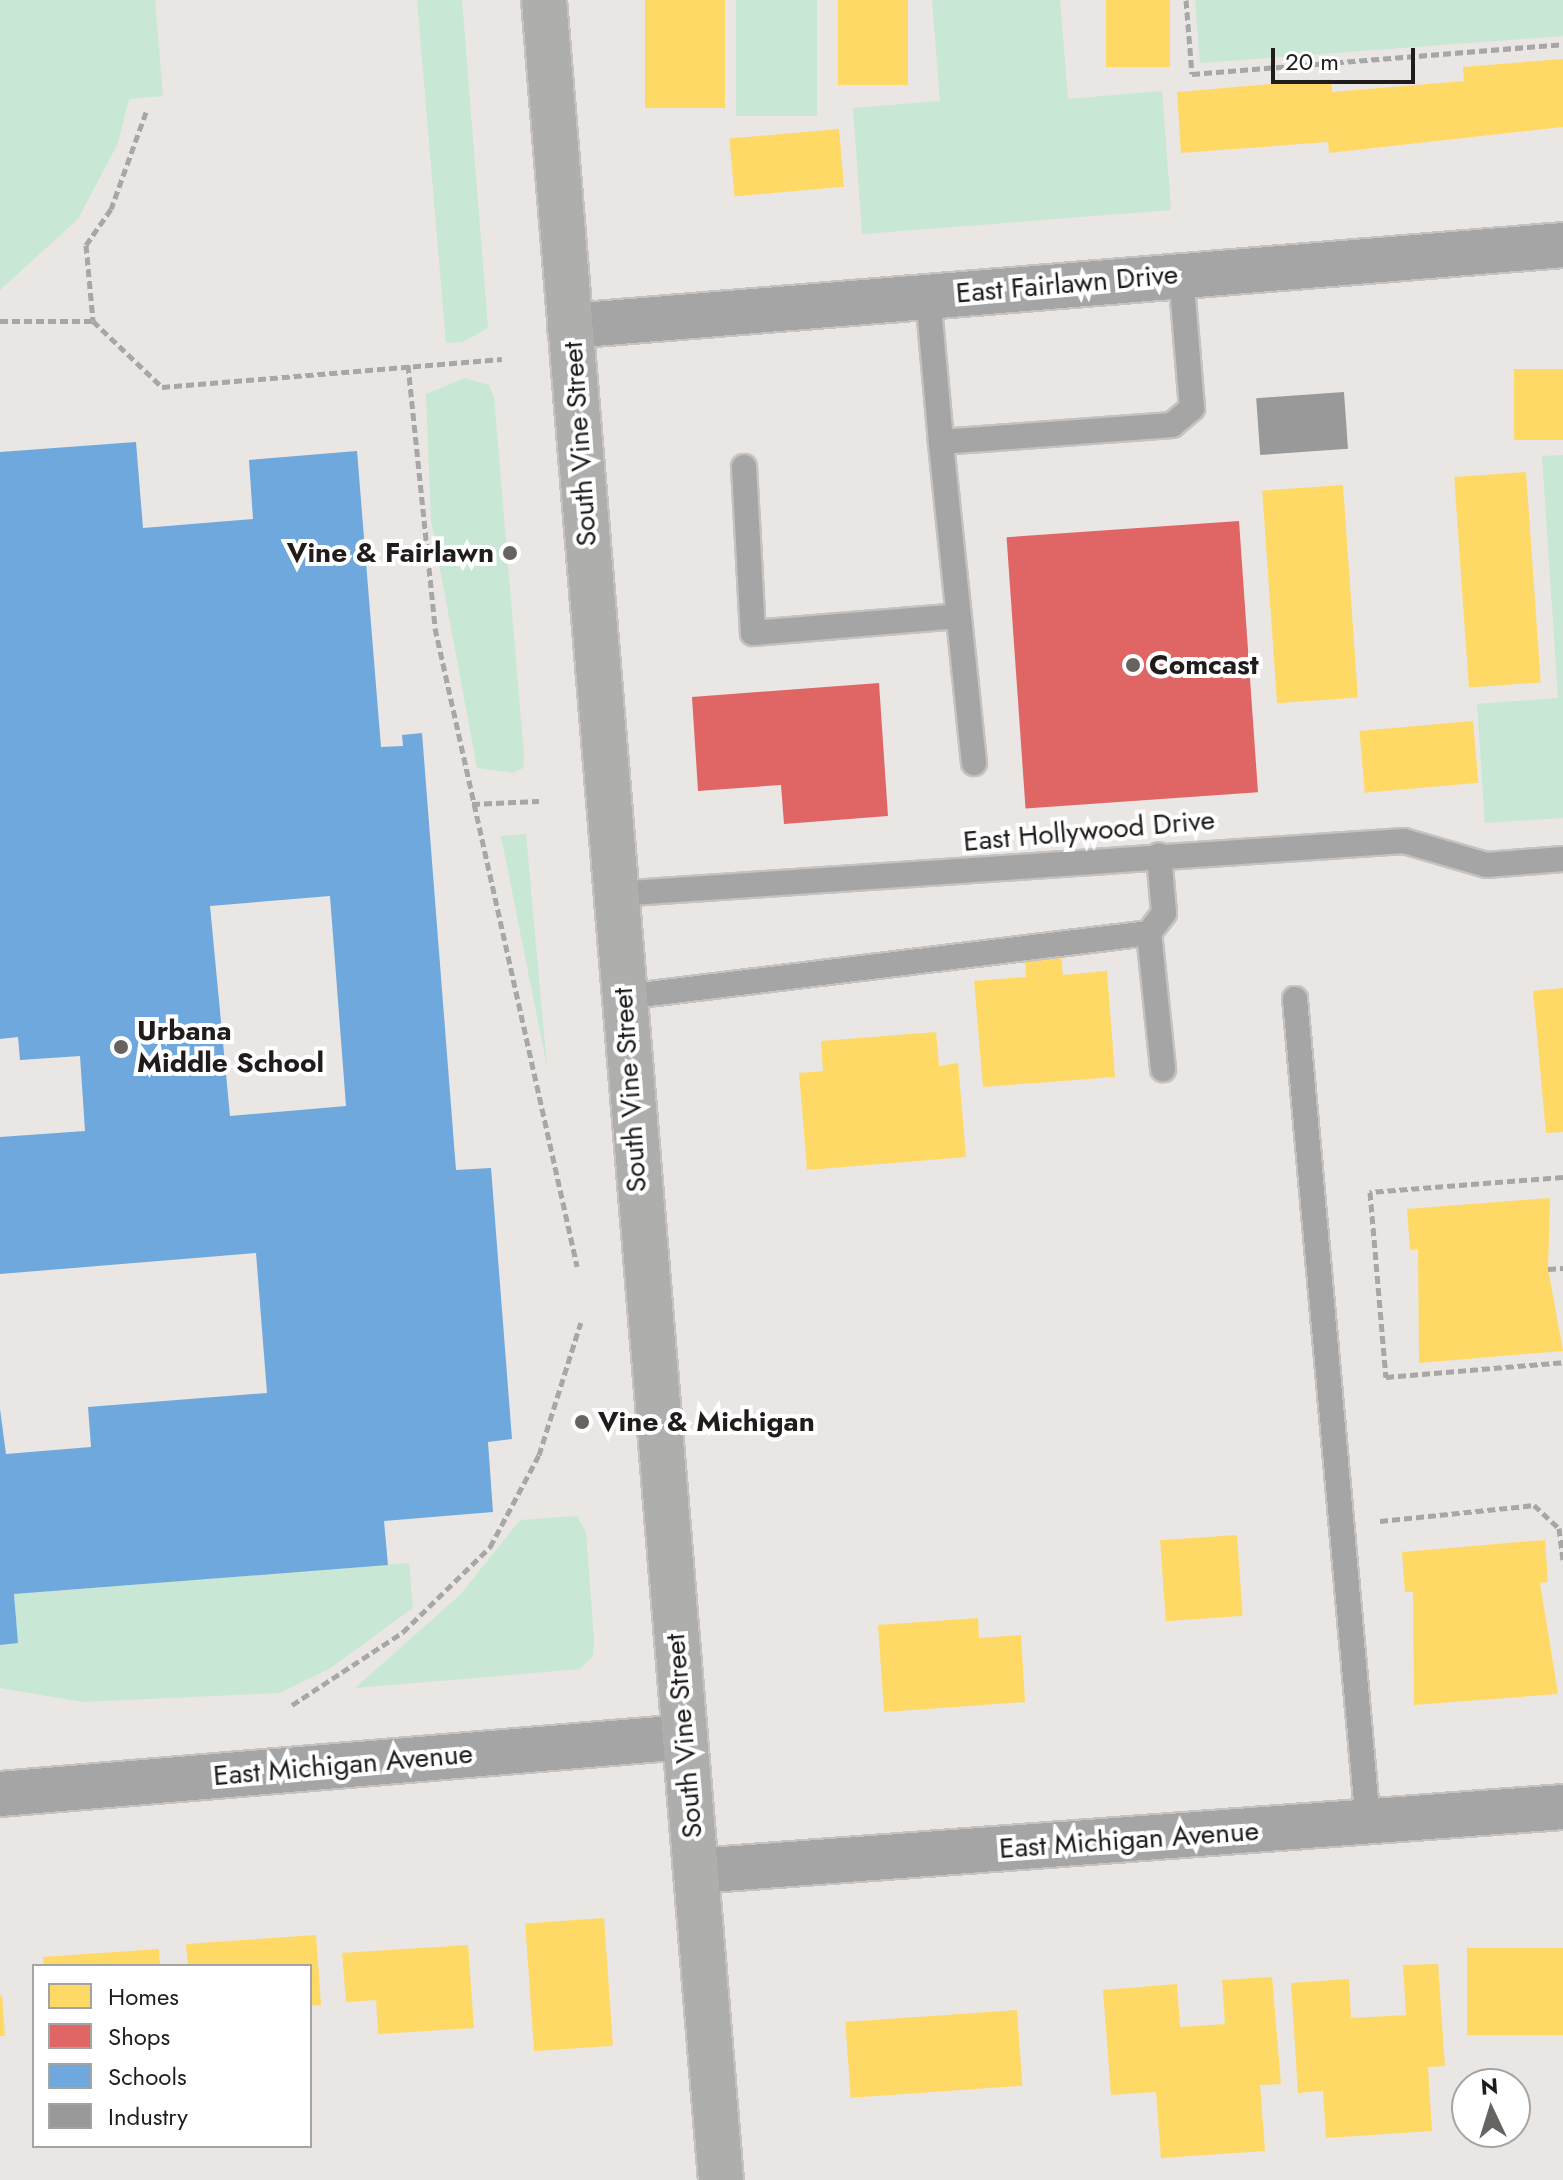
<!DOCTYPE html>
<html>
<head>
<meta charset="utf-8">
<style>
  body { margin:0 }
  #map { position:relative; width:1563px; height:2180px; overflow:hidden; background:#eae6e3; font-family:Jost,sans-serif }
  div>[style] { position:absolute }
  .green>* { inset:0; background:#c8e7d4; transform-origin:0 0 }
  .homes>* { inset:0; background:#ffd966; transform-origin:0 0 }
  .shops>* { inset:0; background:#e06666; transform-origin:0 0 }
  .schools>* { inset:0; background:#6fa8dc }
  .industry>* { inset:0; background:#999; transform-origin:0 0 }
  .path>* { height:5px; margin-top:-2.5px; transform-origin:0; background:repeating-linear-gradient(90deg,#a8a6a6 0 8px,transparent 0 12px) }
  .roads { filter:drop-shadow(2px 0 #c5c2c0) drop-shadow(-2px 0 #c5c2c0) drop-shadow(0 2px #c5c2c0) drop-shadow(0 -2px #c5c2c0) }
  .service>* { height:24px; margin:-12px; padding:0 12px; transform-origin:12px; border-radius:12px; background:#a4a5a4 }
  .minor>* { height:44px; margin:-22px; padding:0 22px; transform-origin:22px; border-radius:22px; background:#a4a5a4 }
  .secondary>* { height:44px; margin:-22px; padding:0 22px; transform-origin:22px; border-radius:22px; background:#aeaead }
  .dots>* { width:22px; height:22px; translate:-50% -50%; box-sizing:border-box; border:4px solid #fff; border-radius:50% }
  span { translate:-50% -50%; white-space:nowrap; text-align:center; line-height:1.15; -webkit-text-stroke:8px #fff; paint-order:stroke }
  .street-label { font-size:28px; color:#1f1c1b }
  .poi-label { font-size:28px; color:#1f1c1b; font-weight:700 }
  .right { translate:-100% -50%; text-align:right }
  .left { translate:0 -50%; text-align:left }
  .legend { position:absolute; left:32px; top:1964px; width:280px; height:184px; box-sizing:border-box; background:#fff; border:2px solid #a5a4a4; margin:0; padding:10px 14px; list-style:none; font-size:24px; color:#1f1c1b }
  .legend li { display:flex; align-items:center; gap:16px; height:40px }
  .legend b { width:40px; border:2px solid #a5a4a4 }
  .north { position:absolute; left:1451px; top:2068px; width:80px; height:80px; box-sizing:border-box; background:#fff; border:2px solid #a5a4a4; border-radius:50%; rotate:356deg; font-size:22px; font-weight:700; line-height:32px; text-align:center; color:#1f1c1b }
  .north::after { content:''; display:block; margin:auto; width:28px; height:36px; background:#666361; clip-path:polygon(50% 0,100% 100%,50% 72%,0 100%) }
  .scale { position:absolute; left:1271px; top:48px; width:144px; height:36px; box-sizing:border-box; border:4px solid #1f1c1b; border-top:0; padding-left:10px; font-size:24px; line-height:28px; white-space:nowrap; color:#1f1c1b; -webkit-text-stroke:6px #fff; paint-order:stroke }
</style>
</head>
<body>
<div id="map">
  <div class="green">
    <i style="clip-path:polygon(0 0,155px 0,163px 96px,129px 99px,118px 143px,78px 219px,0 290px)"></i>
    <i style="clip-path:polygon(417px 0,462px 0,488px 328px,462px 342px,446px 343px)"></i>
    <i style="left:736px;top:0;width:81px;height:116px"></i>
    <i style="clip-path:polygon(932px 0,1060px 0,1068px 99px,1162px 91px,1171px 210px,862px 234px,853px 108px,940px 101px)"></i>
    <i style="clip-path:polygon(1195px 0,1563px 0,1563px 36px,1200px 63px)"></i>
    <i style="clip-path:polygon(465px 378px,489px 385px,494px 397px,524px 756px,523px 768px,513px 773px,477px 768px,431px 520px,426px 394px)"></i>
    <i style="clip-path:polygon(1563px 455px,1563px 818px,1485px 823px,1477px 704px,1558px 698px,1542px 456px)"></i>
    <i style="clip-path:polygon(526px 834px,547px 1067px,501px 836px)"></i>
    <i style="clip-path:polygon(577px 1516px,586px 1532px,594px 1640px,593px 1656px,580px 1669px,355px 1688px,460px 1595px,520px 1520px)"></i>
    <i style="clip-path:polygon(409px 1563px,413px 1608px,329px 1669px,280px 1693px,83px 1702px,0 1688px,0 1645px,18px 1643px,14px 1594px)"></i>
  </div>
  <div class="homes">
    <i style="left:645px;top:0;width:80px;height:108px"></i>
    <i style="left:838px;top:0;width:70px;height:85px"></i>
    <i style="left:1106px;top:0;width:64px;height:67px"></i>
    <i style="clip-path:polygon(1563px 59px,1563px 127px,1329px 153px,1328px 142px,1181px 153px,1177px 92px,1331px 79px,1332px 92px,1464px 81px,1463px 67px)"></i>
    <i style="left:839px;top:129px;width:58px;height:110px;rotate:85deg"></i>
    <i style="left:1563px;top:369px;width:71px;height:49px;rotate:90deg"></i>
    <i style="left:1526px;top:472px;width:211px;height:72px;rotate:86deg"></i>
    <i style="left:1343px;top:485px;width:213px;height:81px;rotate:86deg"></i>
    <i style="left:1473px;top:721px;width:62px;height:114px;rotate:85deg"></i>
    <i style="clip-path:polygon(1061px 957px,1063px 975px,1107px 971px,1115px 1077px,983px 1087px,974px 981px,1026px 977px,1025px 961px)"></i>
    <i style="clip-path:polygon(1563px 988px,1563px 1132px,1546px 1133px,1533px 991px)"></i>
    <i style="clip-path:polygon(936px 1032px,939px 1066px,958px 1063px,966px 1157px,807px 1170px,799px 1073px,823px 1071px,821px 1041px)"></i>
    <i style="clip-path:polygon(1550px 1198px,1548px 1269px,1563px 1351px,1419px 1363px,1418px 1249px,1410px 1250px,1407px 1209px)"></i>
    <i style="left:1237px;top:1535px;width:81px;height:77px;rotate:86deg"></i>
    <i style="clip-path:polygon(1545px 1540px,1548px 1582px,1540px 1583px,1558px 1694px,1414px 1705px,1413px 1592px,1405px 1592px,1402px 1552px)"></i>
    <i style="clip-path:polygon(978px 1618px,979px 1638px,1021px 1635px,1025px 1702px,884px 1712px,878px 1625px)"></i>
    <i style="left:604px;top:1918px;width:128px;height:79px;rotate:86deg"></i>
    <i style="clip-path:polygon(316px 1935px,321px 2005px,310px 2006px,310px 1966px,188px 1966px,186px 1944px)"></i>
    <i style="clip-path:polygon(468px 1945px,474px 2028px,378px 2034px,376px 2000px,346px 2002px,342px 1953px)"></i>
    <i style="left:1563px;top:1948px;width:87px;height:96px;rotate:90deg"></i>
    <i style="clip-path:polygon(159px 1949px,160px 1966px,44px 1966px,43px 1957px)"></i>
    <i style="clip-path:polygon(1438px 1964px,1445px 2066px,1428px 2067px,1432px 2131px,1326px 2138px,1323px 2091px,1298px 2093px,1291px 1983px,1349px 1979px,1351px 2018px,1406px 2015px,1403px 1965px)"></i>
    <i style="clip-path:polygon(1272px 1977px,1281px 2084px,1260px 2085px,1265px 2151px,1161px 2158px,1156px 2092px,1111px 2095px,1103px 1990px,1177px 1984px,1180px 2027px,1225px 2024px,1222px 1980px)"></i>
    <i style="clip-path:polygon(2px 1995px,5px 2036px,0 2036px,0 1996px)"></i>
    <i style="left:1017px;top:2010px;width:76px;height:172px;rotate:86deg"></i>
  </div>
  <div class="shops">
    <i style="left:1239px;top:521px;width:272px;height:233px;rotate:86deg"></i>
    <i style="clip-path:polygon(879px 683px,888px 816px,784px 824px,781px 785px,698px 791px,692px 697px)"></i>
  </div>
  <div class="schools">
    <i style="clip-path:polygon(evenodd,136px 442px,143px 528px,253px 519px,249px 460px,357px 451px,381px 747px,403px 746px,402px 735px,422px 733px,456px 1170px,491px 1168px,512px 1439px,488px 1442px,493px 1512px,384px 1521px,388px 1565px,14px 1594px,18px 1643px,0 1645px,0 1409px,6px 1454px,91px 1447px,88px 1407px,267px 1393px,256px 1253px,0 1274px,0 1137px,85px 1131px,80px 1056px,20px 1060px,18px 1037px,0 1039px,0 452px,136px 442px,330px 896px,346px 1106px,230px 1116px,210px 906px,330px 896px)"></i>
  </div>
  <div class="industry">
    <i style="left:1344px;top:392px;width:57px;height:88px;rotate:86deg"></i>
  </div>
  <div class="path">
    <i style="left:1186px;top:0;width:74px;rotate:85.4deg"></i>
    <i style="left:1192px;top:74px;width:372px;rotate:-4.6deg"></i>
    <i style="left:146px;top:112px;width:103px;rotate:109.8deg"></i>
    <i style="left:111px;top:209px;width:44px;rotate:124.8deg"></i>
    <i style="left:86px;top:245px;width:76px;rotate:84.7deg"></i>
    <i style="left:93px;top:321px;width:95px;rotate:43.7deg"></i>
    <i style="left:162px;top:387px;width:341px;rotate:-4.7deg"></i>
    <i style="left:0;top:321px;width:93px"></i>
    <i style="left:408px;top:365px;width:264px;rotate:84.1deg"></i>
    <i style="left:435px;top:628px;width:654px;rotate:77.45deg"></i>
    <i style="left:472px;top:804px;width:67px;rotate:-2.6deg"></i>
    <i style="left:1563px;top:1177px;width:194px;rotate:175.6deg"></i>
    <i style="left:1370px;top:1192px;width:186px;rotate:85.1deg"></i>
    <i style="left:1386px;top:1377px;width:178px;rotate:-4.8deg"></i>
    <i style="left:1548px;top:1269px;width:15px;rotate:-4deg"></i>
    <i style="left:1380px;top:1521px;width:155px;rotate:-5.9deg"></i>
    <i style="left:1534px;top:1505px;width:34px;rotate:43deg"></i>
    <i style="left:1559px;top:1528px;width:33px;rotate:83deg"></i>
    <i style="left:292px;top:1705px;width:133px;rotate:-33.3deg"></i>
    <i style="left:403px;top:1632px;width:122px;rotate:-44.3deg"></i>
    <i style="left:490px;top:1547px;width:104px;rotate:-62deg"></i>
    <i style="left:539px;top:1455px;width:139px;rotate:-72.5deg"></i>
  </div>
  <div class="roads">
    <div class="service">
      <i style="left:928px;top:296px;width:147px;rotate:84.9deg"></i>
      <i style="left:744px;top:467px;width:166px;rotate:86.9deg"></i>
      <i style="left:753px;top:633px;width:206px;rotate:-4.7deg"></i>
      <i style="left:974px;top:763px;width:323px;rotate:-95.9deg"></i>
      <i style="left:941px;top:442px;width:232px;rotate:-4.2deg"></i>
      <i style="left:1172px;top:425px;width:26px;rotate:-40deg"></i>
      <i style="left:1192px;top:408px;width:134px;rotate:-94.7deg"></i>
      <i style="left:616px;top:894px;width:790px;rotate:-3.85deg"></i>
      <i style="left:1404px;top:841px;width:85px;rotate:16.3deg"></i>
      <i style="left:1486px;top:865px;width:77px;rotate:-4.5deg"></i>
      <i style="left:1149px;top:933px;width:137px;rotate:84.1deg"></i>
      <i style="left:624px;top:997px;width:529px;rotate:-6.95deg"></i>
      <i style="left:1149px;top:933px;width:25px;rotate:-53deg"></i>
      <i style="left:1164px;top:913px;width:58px;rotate:-94.9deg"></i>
      <i style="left:1295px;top:999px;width:827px;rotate:84.94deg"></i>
    </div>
    <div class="minor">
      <i style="left:570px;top:326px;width:996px;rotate:-4.66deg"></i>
      <i style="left:0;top:1794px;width:687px;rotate:-4.76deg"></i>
      <i style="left:696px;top:1871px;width:869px;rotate:-4.22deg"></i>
    </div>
    <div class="secondary">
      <i style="left:544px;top:0;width:2187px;rotate:85.36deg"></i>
    </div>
  </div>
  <div class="dots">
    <i style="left:510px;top:553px;background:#666361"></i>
    <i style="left:1133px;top:665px;background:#666361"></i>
    <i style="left:121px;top:1047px;background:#666361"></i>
    <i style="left:582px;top:1422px;background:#666361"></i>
  </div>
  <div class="street-label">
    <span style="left:1067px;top:284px;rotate:-5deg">East Fairlawn Drive</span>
    <span style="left:580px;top:444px;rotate:-94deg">South Vine Street</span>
    <span style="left:1089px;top:831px;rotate:-5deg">East Hollywood Drive</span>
    <span style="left:630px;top:1090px;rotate:-94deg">South Vine Street</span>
    <span style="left:684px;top:1736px;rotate:-95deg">South Vine Street</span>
    <span style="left:343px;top:1765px;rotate:-5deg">East Michigan Avenue</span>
    <span style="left:1129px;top:1840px;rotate:-4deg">East Michigan Avenue</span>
  </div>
  <div class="poi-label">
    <span class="right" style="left:494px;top:553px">Vine &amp; Fairlawn</span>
    <span class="left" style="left:1149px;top:665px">Comcast</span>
    <span class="left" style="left:137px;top:1047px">Urbana<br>Middle School</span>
    <span class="left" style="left:598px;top:1422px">Vine &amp; Michigan</span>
  </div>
  <ul class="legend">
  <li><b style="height:22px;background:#ffd966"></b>Homes</li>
  <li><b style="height:22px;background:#e06666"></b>Shops</li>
  <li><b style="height:22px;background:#6fa8dc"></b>Schools</li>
  <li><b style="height:22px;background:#999"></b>Industry</li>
  </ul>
  <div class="north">N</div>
  <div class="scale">20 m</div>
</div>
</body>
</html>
